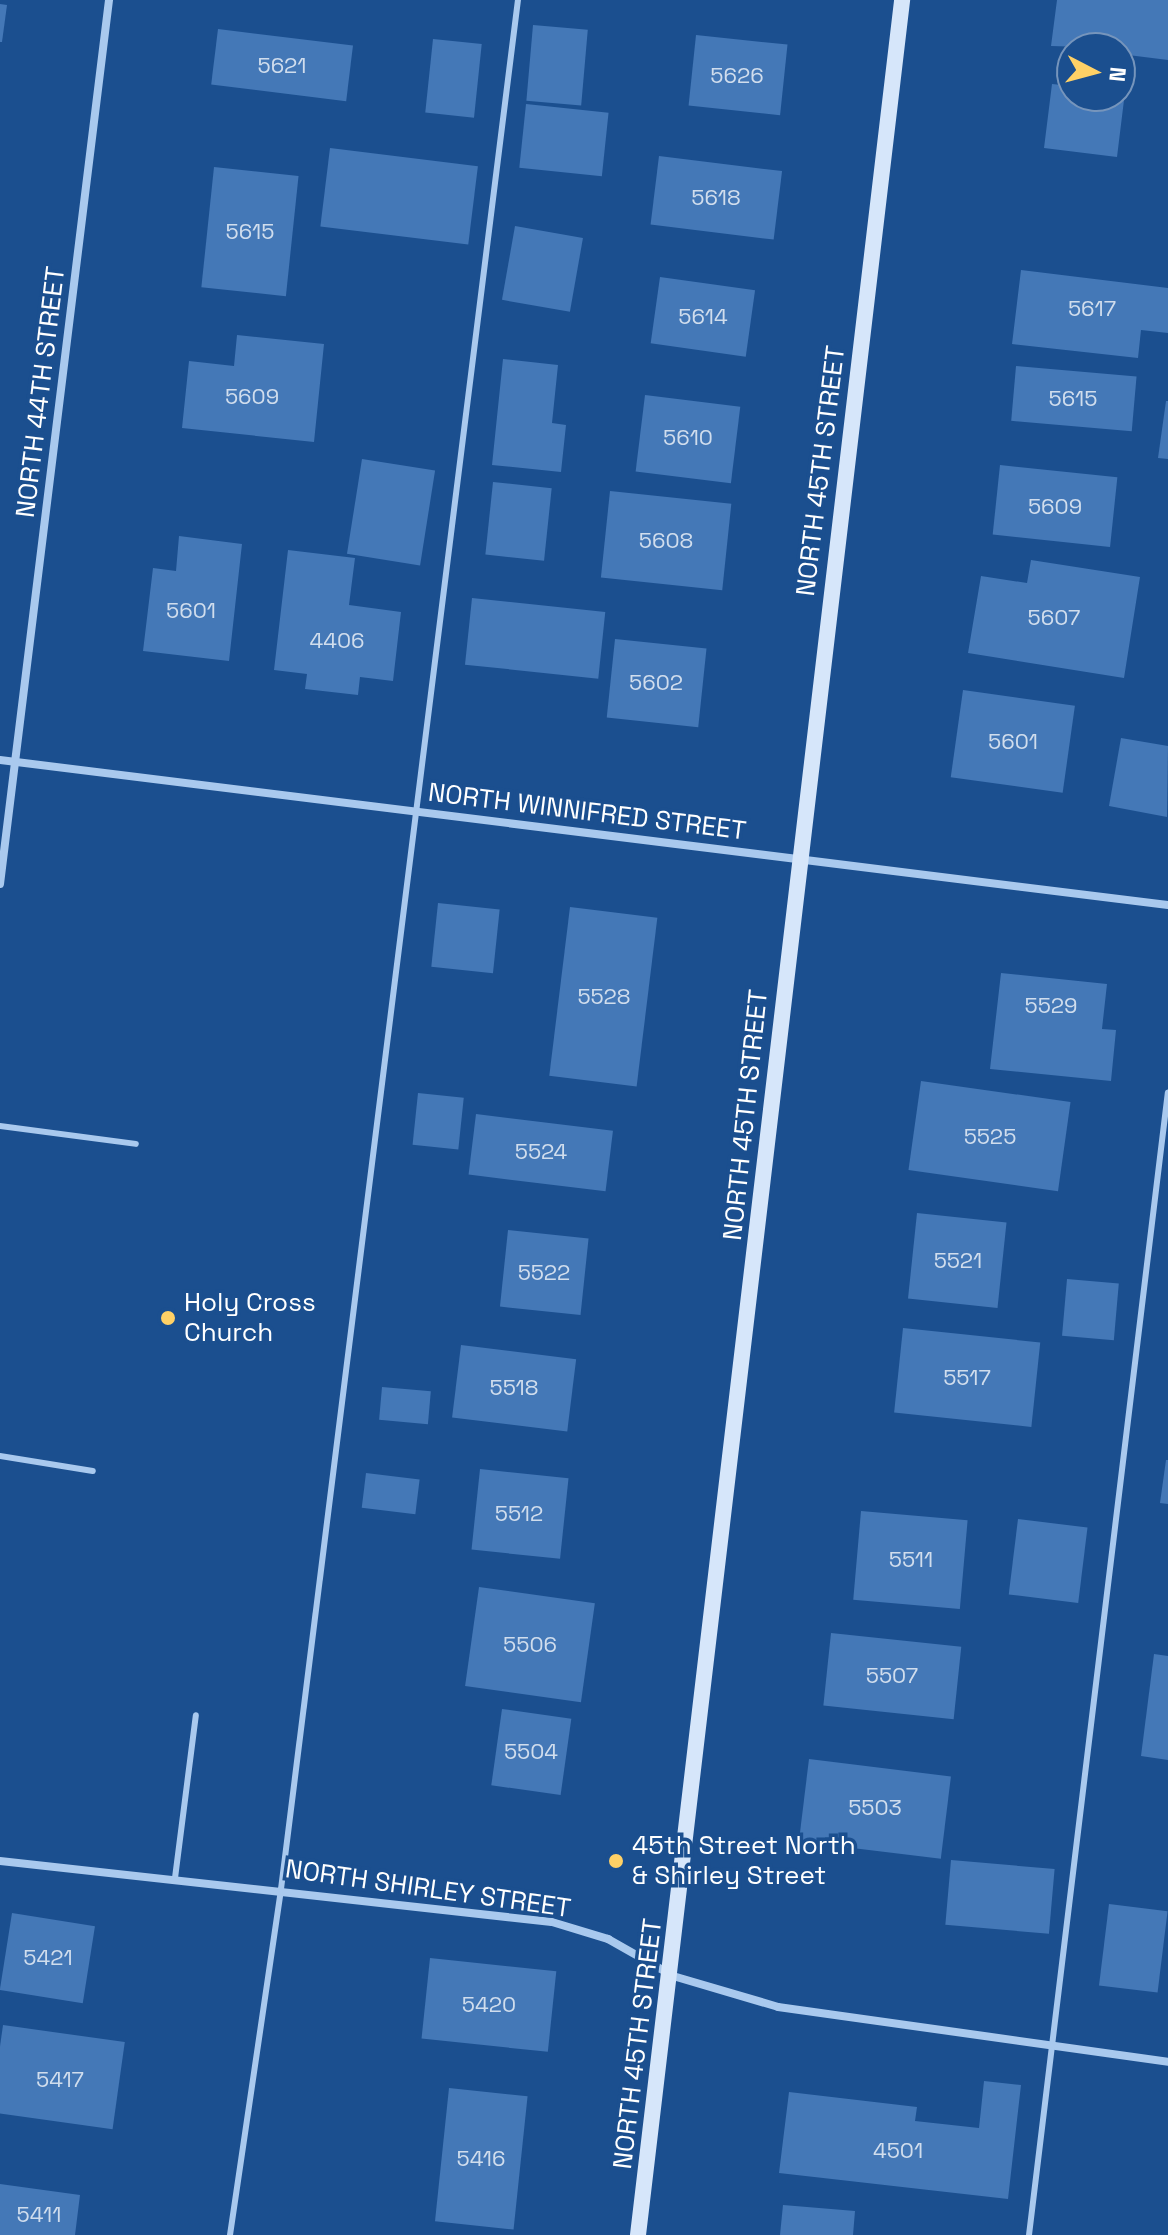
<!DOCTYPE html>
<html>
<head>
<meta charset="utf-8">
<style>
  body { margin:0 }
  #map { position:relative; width:1168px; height:2235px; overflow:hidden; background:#1b4f8f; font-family:"Space Grotesk",sans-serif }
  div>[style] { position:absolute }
  .building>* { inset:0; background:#4478b7; transform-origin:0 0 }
  .lane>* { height:6px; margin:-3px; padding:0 3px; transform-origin:3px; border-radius:3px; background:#a9c9ee }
  .street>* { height:8px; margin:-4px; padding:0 4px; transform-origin:4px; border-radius:4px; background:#a9c9ee }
  .secondary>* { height:16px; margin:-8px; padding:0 8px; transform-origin:8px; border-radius:8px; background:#d6e6fa }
  .dots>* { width:22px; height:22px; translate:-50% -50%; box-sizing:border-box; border:4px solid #1b4f8f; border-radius:50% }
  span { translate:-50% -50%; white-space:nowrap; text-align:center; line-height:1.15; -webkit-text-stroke:7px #1b4f8f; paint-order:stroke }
  .number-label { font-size:22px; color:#d0dded }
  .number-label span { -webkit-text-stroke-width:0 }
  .street-label { font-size:26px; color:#fff }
  .poi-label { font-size:26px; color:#fff }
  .left { translate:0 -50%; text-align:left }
  .north { position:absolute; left:1056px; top:32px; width:80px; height:80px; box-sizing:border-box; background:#1b4f8f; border:2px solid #7695bc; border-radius:50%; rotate:96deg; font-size:22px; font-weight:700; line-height:32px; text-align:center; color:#fff }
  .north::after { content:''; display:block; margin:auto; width:28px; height:36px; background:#ffd166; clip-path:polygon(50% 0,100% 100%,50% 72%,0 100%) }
</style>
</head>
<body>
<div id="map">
  <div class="building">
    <i style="clip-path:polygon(1057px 0,1168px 0,1168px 60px,1120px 54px,1120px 48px,1051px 46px)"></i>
    <i style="clip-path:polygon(0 4px,7px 5px,2px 42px,0 42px)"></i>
    <i style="left:533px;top:25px;width:55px;height:76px;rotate:5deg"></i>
    <i style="left:218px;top:29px;width:136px;height:56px;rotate:7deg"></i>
    <i style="left:696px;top:35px;width:92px;height:71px;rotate:6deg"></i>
    <i style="left:433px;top:39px;width:49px;height:74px;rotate:6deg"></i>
    <i style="clip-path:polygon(1052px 84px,1072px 86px,1072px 96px,1125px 92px,1117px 157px,1044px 148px)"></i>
    <i style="left:526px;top:104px;width:83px;height:64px;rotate:6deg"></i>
    <i style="left:330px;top:148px;width:149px;height:79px;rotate:7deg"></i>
    <i style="left:659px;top:156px;width:124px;height:69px;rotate:7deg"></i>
    <i style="left:214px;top:167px;width:85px;height:121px;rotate:6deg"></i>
    <i style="left:515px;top:226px;width:69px;height:75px;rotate:10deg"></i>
    <i style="clip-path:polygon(1021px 270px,1168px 288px,1168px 333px,1141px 330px,1138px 358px,1012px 344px)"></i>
    <i style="left:660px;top:277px;width:96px;height:67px;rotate:8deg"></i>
    <i style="clip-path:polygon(237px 335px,324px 344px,314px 442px,182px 428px,189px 361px,234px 366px)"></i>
    <i style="clip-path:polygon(503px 359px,558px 365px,552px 423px,566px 425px,561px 472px,492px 465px)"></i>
    <i style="left:1016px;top:366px;width:121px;height:55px;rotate:5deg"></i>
    <i style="left:645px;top:395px;width:96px;height:77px;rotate:7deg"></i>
    <i style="clip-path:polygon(1166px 401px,1168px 401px,1168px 459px,1158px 458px)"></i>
    <i style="left:362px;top:459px;width:74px;height:96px;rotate:9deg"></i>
    <i style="left:1000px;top:465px;width:118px;height:70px;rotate:6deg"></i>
    <i style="left:493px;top:482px;width:59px;height:73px;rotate:6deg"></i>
    <i style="left:610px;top:491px;width:122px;height:87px;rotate:6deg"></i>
    <i style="clip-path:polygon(179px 536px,242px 544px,229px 661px,143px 651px,153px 568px,176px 571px)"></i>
    <i style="clip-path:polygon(288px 550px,355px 558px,349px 605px,401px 612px,393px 681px,360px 677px,358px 695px,305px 689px,307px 674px,274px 670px)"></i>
    <i style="clip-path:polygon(1031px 560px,1140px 577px,1124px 678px,968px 653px,981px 576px,1027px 583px)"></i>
    <i style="left:472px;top:598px;width:134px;height:67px;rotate:6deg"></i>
    <i style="left:615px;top:639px;width:92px;height:79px;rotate:6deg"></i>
    <i style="left:963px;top:690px;width:113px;height:88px;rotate:8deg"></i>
    <i style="clip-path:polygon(1121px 738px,1168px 746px,1167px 817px,1109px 806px)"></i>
    <i style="left:438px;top:903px;width:62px;height:64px;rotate:6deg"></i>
    <i style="left:570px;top:907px;width:88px;height:170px;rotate:7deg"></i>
    <i style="clip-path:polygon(1001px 973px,1107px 984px,1102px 1029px,1116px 1030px,1111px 1081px,990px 1069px)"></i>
    <i style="left:921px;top:1081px;width:151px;height:90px;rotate:8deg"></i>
    <i style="left:418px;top:1093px;width:46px;height:52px;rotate:6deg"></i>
    <i style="left:476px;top:1114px;width:138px;height:61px;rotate:7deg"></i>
    <i style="left:917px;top:1213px;width:90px;height:86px;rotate:6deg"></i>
    <i style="left:508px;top:1230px;width:81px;height:77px;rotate:6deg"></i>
    <i style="left:1067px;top:1279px;width:52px;height:57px;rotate:5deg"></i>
    <i style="left:903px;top:1328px;width:138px;height:85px;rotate:6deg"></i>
    <i style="left:461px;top:1345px;width:116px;height:73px;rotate:7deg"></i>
    <i style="left:382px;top:1387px;width:49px;height:33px;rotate:5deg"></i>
    <i style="clip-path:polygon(1166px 1460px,1168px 1460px,1168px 1504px,1160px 1503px)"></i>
    <i style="left:480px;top:1469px;width:89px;height:81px;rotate:6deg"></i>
    <i style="left:366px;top:1473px;width:54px;height:35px;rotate:7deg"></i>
    <i style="left:861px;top:1511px;width:107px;height:89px;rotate:5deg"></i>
    <i style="left:1018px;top:1519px;width:70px;height:76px;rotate:7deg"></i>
    <i style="left:479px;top:1587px;width:117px;height:100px;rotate:8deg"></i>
    <i style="left:831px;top:1633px;width:131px;height:73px;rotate:6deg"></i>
    <i style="clip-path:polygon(1154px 1654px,1168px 1656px,1168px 1760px,1141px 1756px)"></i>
    <i style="left:502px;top:1709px;width:70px;height:77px;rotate:8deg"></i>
    <i style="left:809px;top:1759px;width:143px;height:83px;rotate:7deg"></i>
    <i style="left:951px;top:1860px;width:104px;height:65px;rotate:5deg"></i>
    <i style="left:1109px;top:1904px;width:59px;height:82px;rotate:7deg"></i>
    <i style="left:12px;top:1913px;width:84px;height:78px;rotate:9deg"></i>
    <i style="left:430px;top:1958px;width:127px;height:81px;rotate:6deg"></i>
    <i style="left:3px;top:2025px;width:123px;height:88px;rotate:8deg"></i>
    <i style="clip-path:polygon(984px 2081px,1021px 2085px,1008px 2199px,779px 2173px,789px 2092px,917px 2107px,915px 2121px,979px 2128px)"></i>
    <i style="left:449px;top:2088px;width:79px;height:134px;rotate:6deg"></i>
    <i style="clip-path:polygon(0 2184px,80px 2195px,75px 2235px,0 2235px)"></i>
    <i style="clip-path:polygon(783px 2205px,855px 2211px,853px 2235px,780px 2235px)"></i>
  </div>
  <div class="lane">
    <i style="left:0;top:1126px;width:137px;rotate:7.5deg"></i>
    <i style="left:0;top:1456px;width:94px;rotate:9.2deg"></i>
    <i style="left:175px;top:1878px;width:164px;rotate:-82.7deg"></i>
    <i style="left:230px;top:2235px;width:350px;rotate:-81.6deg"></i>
    <i style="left:281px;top:1889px;width:1904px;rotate:-82.85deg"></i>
    <i style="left:1029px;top:2235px;width:1151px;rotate:-83.07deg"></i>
  </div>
  <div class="street">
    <i style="left:0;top:760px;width:1177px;rotate:7.08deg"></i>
    <i style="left:0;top:884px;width:891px;rotate:-82.97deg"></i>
    <i style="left:0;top:1861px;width:555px;rotate:6.31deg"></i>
    <i style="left:552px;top:1922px;width:59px;rotate:16.9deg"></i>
    <i style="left:608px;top:1939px;width:75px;rotate:29.6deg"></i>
    <i style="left:673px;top:1976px;width:109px;rotate:16.4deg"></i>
    <i style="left:778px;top:2007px;width:394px;rotate:8deg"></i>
  </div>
  <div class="secondary">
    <i style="left:638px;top:2235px;width:2251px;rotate:-83.26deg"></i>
  </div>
  <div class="dots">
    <i style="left:168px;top:1318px;background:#ffd166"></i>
    <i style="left:616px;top:1861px;background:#ffd166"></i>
  </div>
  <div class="number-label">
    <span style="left:282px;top:66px">5621</span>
    <span style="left:737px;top:76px">5626</span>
    <span style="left:716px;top:198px">5618</span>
    <span style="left:250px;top:232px">5615</span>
    <span style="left:1092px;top:309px">5617</span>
    <span style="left:703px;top:317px">5614</span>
    <span style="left:252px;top:397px">5609</span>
    <span style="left:1073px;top:399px">5615</span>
    <span style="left:688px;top:438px">5610</span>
    <span style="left:1055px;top:507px">5609</span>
    <span style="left:666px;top:541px">5608</span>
    <span style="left:191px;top:611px">5601</span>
    <span style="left:1054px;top:618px">5607</span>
    <span style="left:337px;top:641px">4406</span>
    <span style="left:656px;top:683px">5602</span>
    <span style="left:1013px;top:742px">5601</span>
    <span style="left:604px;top:997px">5528</span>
    <span style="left:1051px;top:1006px">5529</span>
    <span style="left:990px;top:1137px">5525</span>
    <span style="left:541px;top:1152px">5524</span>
    <span style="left:958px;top:1261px">5521</span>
    <span style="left:544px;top:1273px">5522</span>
    <span style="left:967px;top:1378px">5517</span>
    <span style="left:514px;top:1388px">5518</span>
    <span style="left:519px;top:1514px">5512</span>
    <span style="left:911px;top:1560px">5511</span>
    <span style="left:530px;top:1645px">5506</span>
    <span style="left:892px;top:1676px">5507</span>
    <span style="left:531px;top:1752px">5504</span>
    <span style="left:875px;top:1808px">5503</span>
    <span style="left:48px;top:1958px">5421</span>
    <span style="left:489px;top:2005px">5420</span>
    <span style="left:60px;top:2080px">5417</span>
    <span style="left:898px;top:2151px">4501</span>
    <span style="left:481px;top:2159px">5416</span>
    <span style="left:39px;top:2215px">5411</span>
  </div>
  <div class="street-label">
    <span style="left:41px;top:392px;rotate:-83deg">NORTH 44TH STREET</span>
    <span style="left:821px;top:471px;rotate:-83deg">NORTH 45TH STREET</span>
    <span style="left:587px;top:812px;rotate:7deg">NORTH WINNIFRED STREET</span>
    <span style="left:746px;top:1115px;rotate:-84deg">NORTH 45TH STREET</span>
    <span style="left:428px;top:1889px;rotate:8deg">NORTH SHIRLEY STREET</span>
    <span style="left:638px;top:2044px;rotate:-83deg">NORTH 45TH STREET</span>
  </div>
  <div class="poi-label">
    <span class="left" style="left:184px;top:1318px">Holy Cross<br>Church</span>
    <span class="left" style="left:632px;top:1861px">45th Street North<br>&amp; Shirley Street</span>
  </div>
  <div class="north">N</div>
</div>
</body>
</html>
